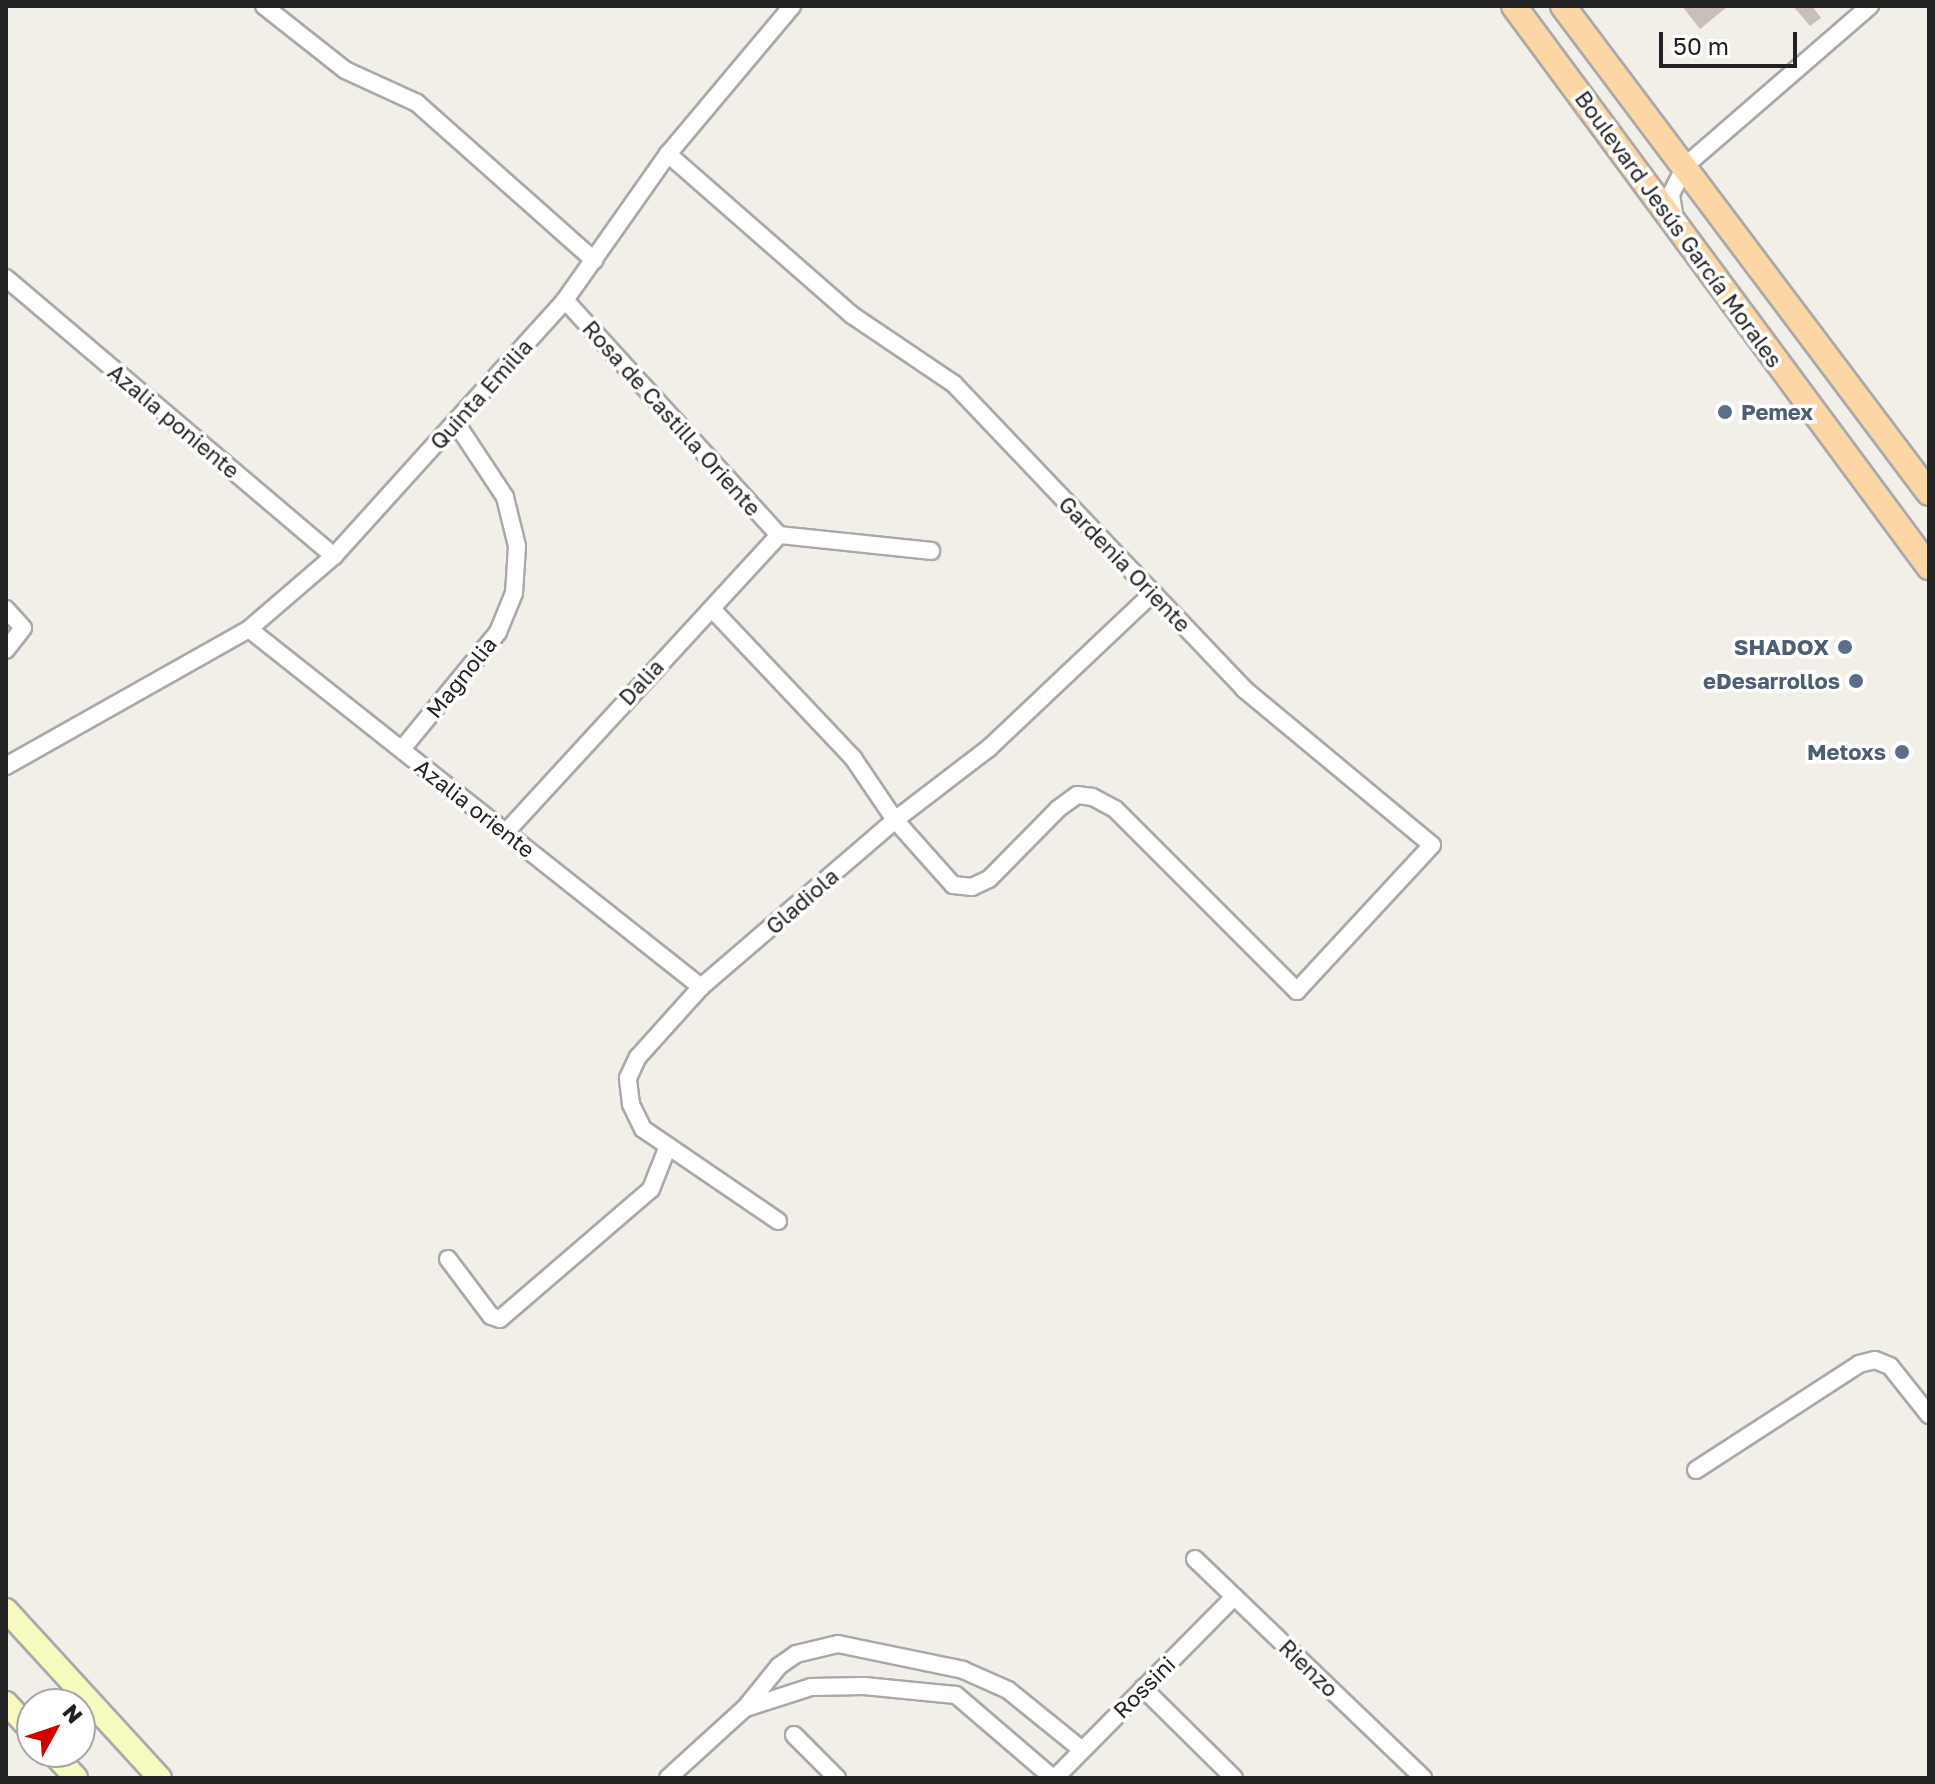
<!DOCTYPE html>
<html>
<head>
<meta charset="utf-8">
<style>
  body { margin:0 }
  #map { position:relative; width:1935px; height:1784px; overflow:hidden; background:#f2efe9; font-family:"Golos Text",sans-serif }
  div>[style] { position:absolute }
  .building>* { inset:0; background:#c7bfb8 }
  .roads { filter:drop-shadow(2px 0 #a9a9a9) drop-shadow(-2px 0 #a9a9a9) drop-shadow(0 2px #a9a9a9) drop-shadow(0 -2px #a9a9a9) }
  .street>* { height:16px; margin:-8px; padding:0 8px; transform-origin:8px; border-radius:8px; background:#fff }
  .secondary>* { height:22px; margin:-11px; padding:0 11px; transform-origin:11px; border-radius:11px; background:#f7fabf }
  .primary>* { height:24px; margin:-12px; padding:0 12px; transform-origin:12px; border-radius:12px; background:#fcd6a4 }
  .dots>* { width:22px; height:22px; translate:-50% -50%; box-sizing:border-box; border:4px solid #fff; border-radius:50% }
  span { translate:-50% -50%; white-space:nowrap; text-align:center; line-height:1.15; -webkit-text-stroke:7px #fff; paint-order:stroke }
  .street-label { font-size:22px; color:#222 }
  .service-label { font-size:22px; color:#4e5e75; font-weight:700 }
  .left { translate:0 -50%; text-align:left }
  .right { translate:-100% -50%; text-align:right }
  .frame { position:absolute; inset:0; border:8px solid #222; pointer-events:none }
  .north { position:absolute; left:16px; top:1688px; width:80px; height:80px; box-sizing:border-box; background:#fff; border:2px solid #a7a7a7; border-radius:50%; rotate:50deg; font-size:22px; font-weight:700; line-height:32px; text-align:center; color:#222 }
  .north::after { content:''; display:block; margin:auto; width:28px; height:36px; background:#d40000; clip-path:polygon(50% 0,100% 100%,50% 72%,0 100%) }
  .scale { position:absolute; left:1659px; top:32px; width:138px; height:36px; box-sizing:border-box; border:4px solid #222; border-top:0; padding-left:10px; font-size:24px; line-height:28px; white-space:nowrap; color:#222; -webkit-text-stroke:6px #fff; paint-order:stroke }
</style>
</head>
<body>
<div id="map">
  <div class="building">
    <i style="clip-path:polygon(1682px 6px,1728px 6px,1700px 29px)"></i>
    <i style="clip-path:polygon(1793px 6px,1812px 6px,1821px 18px,1810px 26px)"></i>
  </div>
  <div class="roads">
    <div class="street">
      <i style="left:264px;top:6px;width:103px;rotate:38.3deg"></i>
      <i style="left:345px;top:70px;width:79px;rotate:24.6deg"></i>
      <i style="left:417px;top:103px;width:237px;rotate:41.6deg"></i>
      <i style="left:668px;top:154px;width:244px;rotate:41.2deg"></i>
      <i style="left:852px;top:315px;width:123px;rotate:34.1deg"></i>
      <i style="left:954px;top:384px;width:421px;rotate:46.4deg"></i>
      <i style="left:1244px;top:689px;width:244px;rotate:39.7deg"></i>
      <i style="left:1432px;top:845px;width:199px;rotate:132.8deg"></i>
      <i style="left:1297px;top:991px;width:257px;rotate:-135deg"></i>
      <i style="left:1115px;top:809px;width:26px;rotate:-152deg"></i>
      <i style="left:1092px;top:797px;width:15px;rotate:-172deg"></i>
      <i style="left:1077px;top:795px;width:24px;rotate:144deg"></i>
      <i style="left:1058px;top:809px;width:98px;rotate:134.6deg"></i>
      <i style="left:989px;top:879px;width:19px;rotate:155deg"></i>
      <i style="left:972px;top:887px;width:19px;rotate:-174deg"></i>
      <i style="left:953px;top:885px;width:87px;rotate:-131.7deg"></i>
      <i style="left:895px;top:820px;width:75px;rotate:-124.1deg"></i>
      <i style="left:853px;top:758px;width:205px;rotate:-133.4deg"></i>
      <i style="left:1675px;top:220px;width:26px;rotate:-99deg"></i>
      <i style="left:1671px;top:194px;width:31px;rotate:-63deg"></i>
      <i style="left:1685px;top:166px;width:245px;rotate:-40.9deg"></i>
      <i style="left:6px;top:278px;width:430px;rotate:40.3deg"></i>
      <i style="left:565px;top:300px;width:318px;rotate:47.7deg"></i>
      <i style="left:779px;top:535px;width:153px;rotate:6deg"></i>
      <i style="left:6px;top:609px;width:25px;rotate:48deg"></i>
      <i style="left:23px;top:628px;width:28px;rotate:128deg"></i>
      <i style="left:249px;top:629px;width:577px;rotate:38.38deg"></i>
      <i style="left:402px;top:749px;width:151px;rotate:-50.6deg"></i>
      <i style="left:498px;top:632px;width:42px;rotate:-67.7deg"></i>
      <i style="left:514px;top:593px;width:47px;rotate:-86.3deg"></i>
      <i style="left:517px;top:546px;width:50px;rotate:-103.8deg"></i>
      <i style="left:505px;top:497px;width:89px;rotate:-123.5deg"></i>
      <i style="left:6px;top:766px;width:279px;rotate:-29.4deg"></i>
      <i style="left:249px;top:629px;width:112px;rotate:-40.7deg"></i>
      <i style="left:334px;top:556px;width:345px;rotate:-47.9deg"></i>
      <i style="left:565px;top:300px;width:179px;rotate:-54.8deg"></i>
      <i style="left:668px;top:154px;width:193px;rotate:-50deg"></i>
      <i style="left:506px;top:832px;width:403px;rotate:-47.4deg"></i>
      <i style="left:778px;top:1221px;width:163px;rotate:-145.7deg"></i>
      <i style="left:643px;top:1129px;width:28px;rotate:-116deg"></i>
      <i style="left:631px;top:1104px;width:26px;rotate:-97deg"></i>
      <i style="left:628px;top:1078px;width:23px;rotate:-65deg"></i>
      <i style="left:638px;top:1057px;width:94px;rotate:-48deg"></i>
      <i style="left:701px;top:987px;width:256px;rotate:-40.7deg"></i>
      <i style="left:895px;top:820px;width:118px;rotate:-37.5deg"></i>
      <i style="left:989px;top:748px;width:226px;rotate:-43.4deg"></i>
      <i style="left:448px;top:1259px;width:71px;rotate:53deg"></i>
      <i style="left:491px;top:1316px;width:9px;rotate:18deg"></i>
      <i style="left:500px;top:1319px;width:199px;rotate:-40.7deg"></i>
      <i style="left:651px;top:1189px;width:46px;rotate:-68.4deg"></i>
      <i style="left:1696px;top:1470px;width:194px;rotate:-33deg"></i>
      <i style="left:1859px;top:1364px;width:16px;rotate:-14deg"></i>
      <i style="left:1875px;top:1360px;width:16px;rotate:22deg"></i>
      <i style="left:1890px;top:1366px;width:63px;rotate:51.5deg"></i>
      <i style="left:1195px;top:1559px;width:316px;rotate:43.8deg"></i>
      <i style="left:1143px;top:1688px;width:128px;rotate:44.7deg"></i>
      <i style="left:746px;top:1708px;width:68px;rotate:-17.9deg"></i>
      <i style="left:811px;top:1687px;width:53px;rotate:-1.1deg"></i>
      <i style="left:864px;top:1686px;width:92px;rotate:5.6deg"></i>
      <i style="left:956px;top:1695px;width:128px;rotate:40.6deg"></i>
      <i style="left:794px;top:1735px;width:61px;rotate:45deg"></i>
      <i style="left:668px;top:1778px;width:104px;rotate:-42.3deg"></i>
      <i style="left:745px;top:1708px;width:54px;rotate:-51deg"></i>
      <i style="left:779px;top:1666px;width:21px;rotate:-35deg"></i>
      <i style="left:796px;top:1654px;width:43px;rotate:-13.4deg"></i>
      <i style="left:838px;top:1644px;width:128px;rotate:11.7deg"></i>
      <i style="left:963px;top:1670px;width:49px;rotate:24deg"></i>
      <i style="left:1008px;top:1690px;width:95px;rotate:39deg"></i>
      <i style="left:1055px;top:1778px;width:255px;rotate:-45.3deg"></i>
    </div>
    <div class="secondary">
      <i style="left:6px;top:1610px;width:228px;rotate:47.5deg"></i>
      <i style="left:6px;top:1703px;width:38px;rotate:47deg"></i>
      <i style="left:52px;top:1752px;width:35px;rotate:47deg"></i>
    </div>
    <div class="primary">
      <i style="left:1514px;top:6px;width:698px;rotate:53.51deg"></i>
      <i style="left:1563px;top:6px;width:609px;rotate:53.07deg"></i>
    </div>
  </div>
  <div class="dots">
    <i style="left:1725px;top:412px;background:#5c6f8a"></i>
    <i style="left:1845px;top:647px;background:#5c6f8a"></i>
    <i style="left:1856px;top:681px;background:#5c6f8a"></i>
    <i style="left:1902px;top:752px;background:#5c6f8a"></i>
  </div>
  <div class="street-label">
    <span style="left:1679px;top:229px;rotate:54deg">Boulevard Jesús García Morales</span>
    <span style="left:481px;top:394px;rotate:-48deg">Quinta Emilia</span>
    <span style="left:672px;top:418px;rotate:48deg">Rosa de Castilla Oriente</span>
    <span style="left:174px;top:421px;rotate:40deg">Azalia poniente</span>
    <span style="left:1125px;top:564px;rotate:46deg">Gardenia Oriente</span>
    <span style="left:461px;top:677px;rotate:-51deg">Magnolia</span>
    <span style="left:641px;top:682px;rotate:-47deg">Dalia</span>
    <span style="left:475px;top:808px;rotate:38deg">Azalia oriente</span>
    <span style="left:802px;top:901px;rotate:-41deg">Gladiola</span>
    <span style="left:1309px;top:1668px;rotate:44deg">Rienzo</span>
    <span style="left:1144px;top:1687px;rotate:-45deg">Rossini</span>
  </div>
  <div class="service-label">
    <span class="left" style="left:1741px;top:412px">Pemex</span>
    <span class="right" style="left:1829px;top:647px">SHADOX</span>
    <span class="right" style="left:1840px;top:681px">eDesarrollos</span>
    <span class="right" style="left:1886px;top:752px">Metoxs</span>
  </div>
  <div class="frame"></div>
  <div class="north">N</div>
  <div class="scale">50 m</div>
</div>
</body>
</html>
